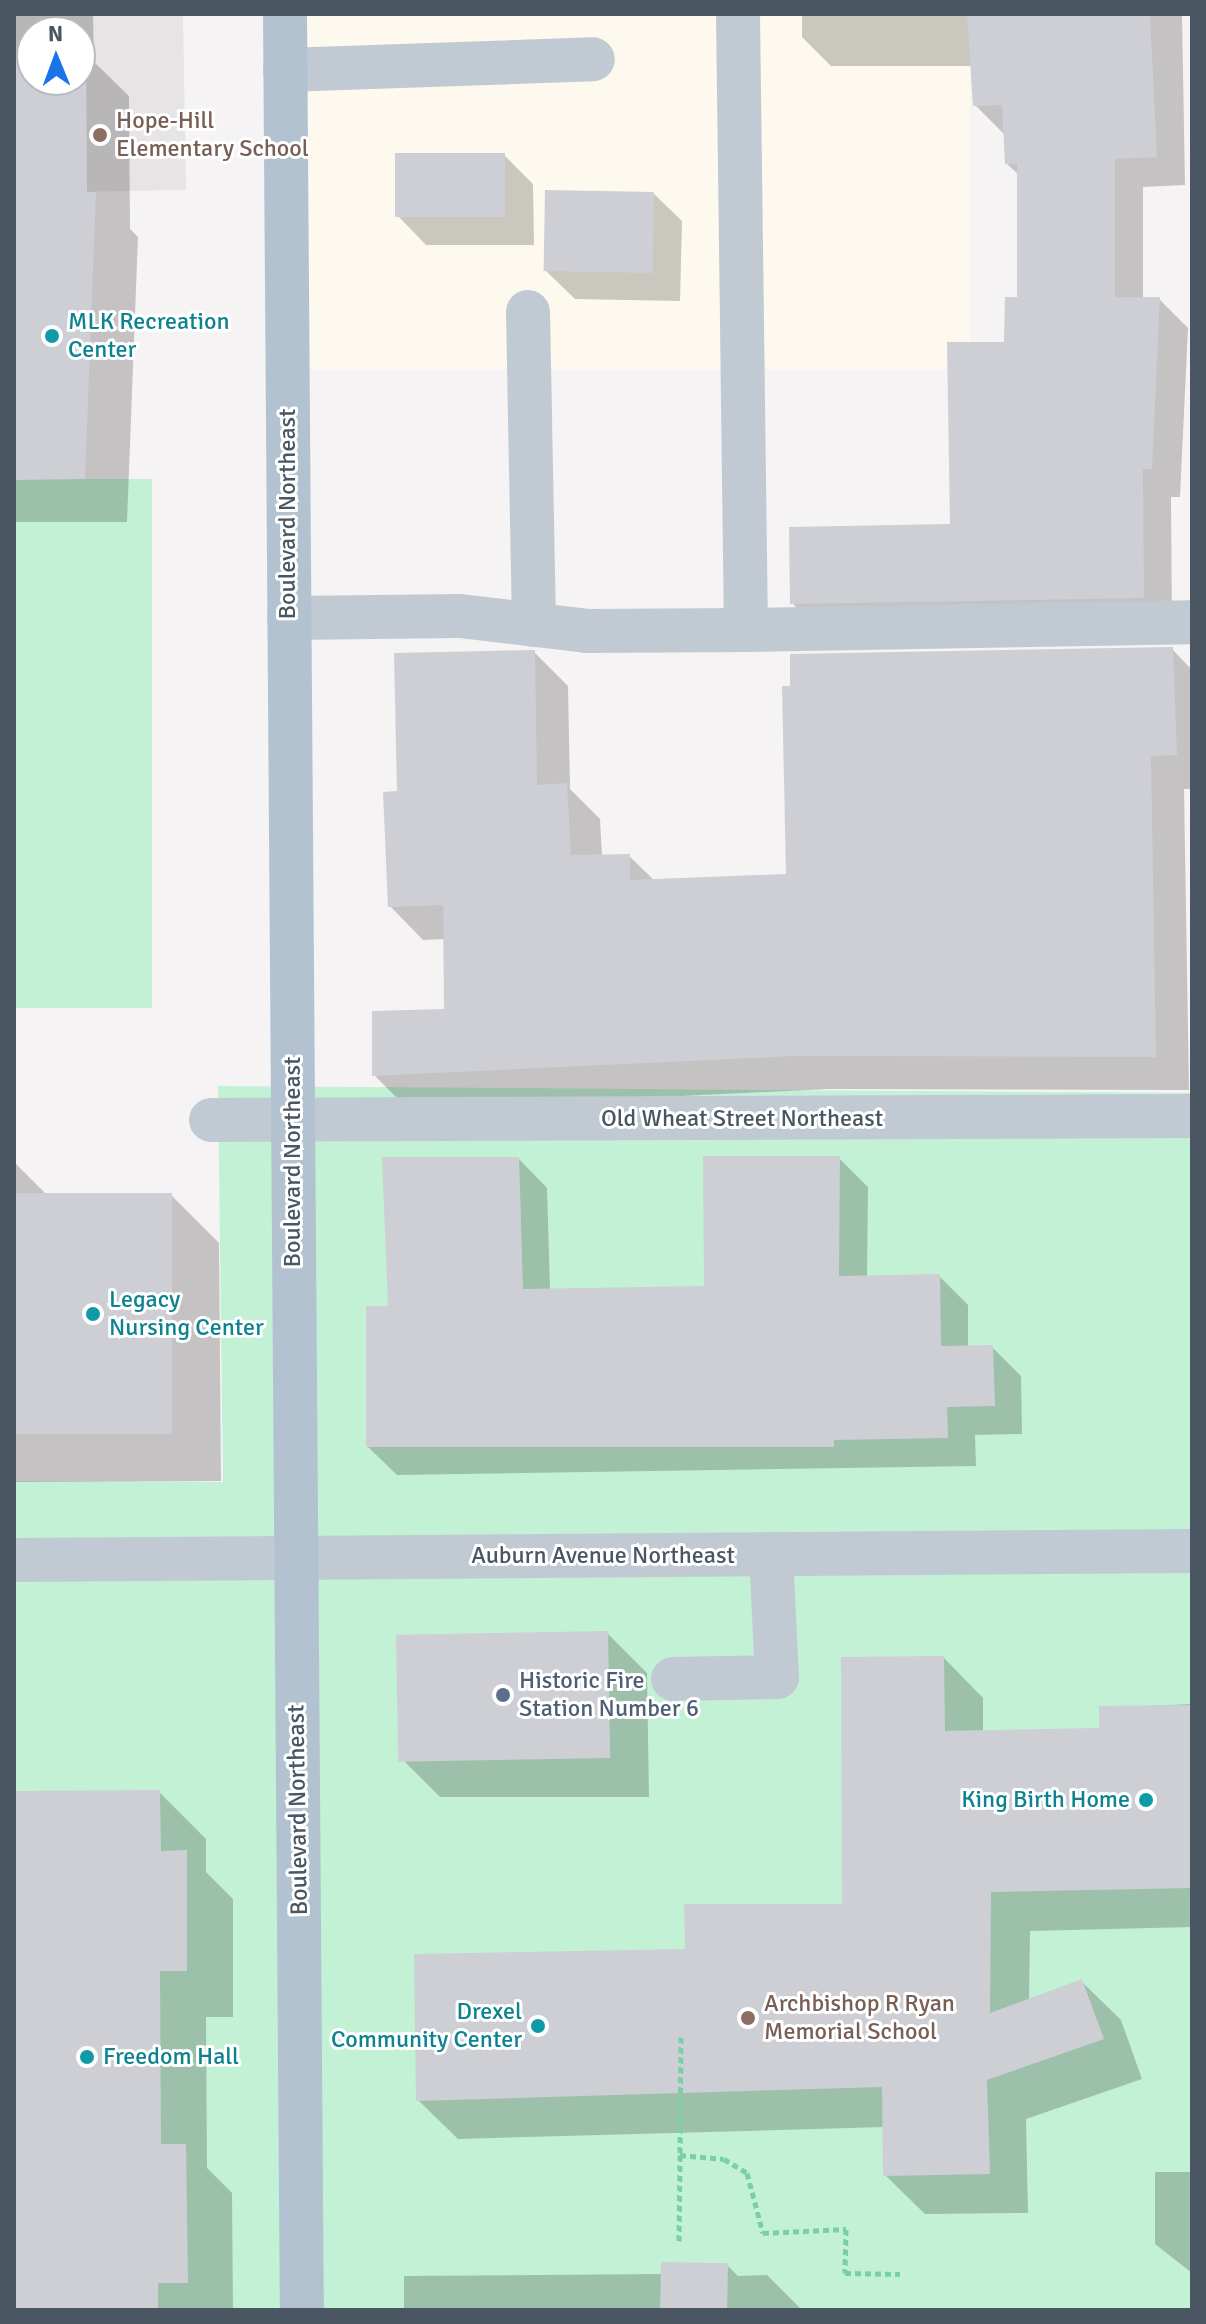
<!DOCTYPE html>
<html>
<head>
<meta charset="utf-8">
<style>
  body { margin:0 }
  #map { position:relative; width:1206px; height:2324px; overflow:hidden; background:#f5f3f3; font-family:Signika,sans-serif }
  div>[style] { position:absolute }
  .commercial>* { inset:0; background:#fdf9ef; transform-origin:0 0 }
  .education>* { inset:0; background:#e6e4e5 }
  .green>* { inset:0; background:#c3f1d5; transform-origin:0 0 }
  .shadow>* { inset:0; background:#0003 }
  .building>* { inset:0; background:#cdcfd5; transform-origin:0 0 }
  .path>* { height:5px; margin-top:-2.5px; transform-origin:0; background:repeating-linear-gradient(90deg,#7ad0a6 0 6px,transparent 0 10px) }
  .minor>* { height:44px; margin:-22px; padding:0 22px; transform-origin:22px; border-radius:22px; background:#c1cad2 }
  .major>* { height:44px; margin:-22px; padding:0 22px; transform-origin:22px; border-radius:22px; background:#b3c2d1 }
  .dots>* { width:22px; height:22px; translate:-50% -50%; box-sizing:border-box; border:4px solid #fff; border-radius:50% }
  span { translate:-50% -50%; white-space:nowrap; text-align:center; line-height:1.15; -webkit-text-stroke:6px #fff; paint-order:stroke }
  .education-label { font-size:24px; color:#785e54 }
  .left { translate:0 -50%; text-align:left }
  .culture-label { font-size:24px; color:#0d838f }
  .right { translate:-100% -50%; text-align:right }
  .street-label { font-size:24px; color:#4a5661 }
  .service-label { font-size:24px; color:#4e5e75 }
  .frame { position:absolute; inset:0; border:16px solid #4a5661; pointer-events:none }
  .north { position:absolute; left:16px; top:16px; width:80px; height:80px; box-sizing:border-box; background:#fff; border:2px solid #b7bbc0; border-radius:50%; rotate:359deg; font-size:22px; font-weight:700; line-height:32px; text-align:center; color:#4a5661 }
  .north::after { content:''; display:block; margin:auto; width:28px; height:36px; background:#1a73e8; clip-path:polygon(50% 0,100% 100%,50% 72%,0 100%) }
</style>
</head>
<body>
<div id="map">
  <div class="commercial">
    <i style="left:289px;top:14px;width:681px;height:355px"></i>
  </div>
  <div class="education">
    <i style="clip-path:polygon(evenodd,14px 14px,183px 14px,186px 190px,14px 193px,14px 14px,32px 32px,80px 32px,80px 80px,32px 80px,32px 32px)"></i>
  </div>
  <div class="green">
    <i style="left:152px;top:479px;width:529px;height:138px;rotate:90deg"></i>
    <i style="clip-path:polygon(218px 1086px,1192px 1093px,1192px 2310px,14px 2310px,14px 1481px,223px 1482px)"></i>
  </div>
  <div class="shadow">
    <i style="clip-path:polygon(evenodd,14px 14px,93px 14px,94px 62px,129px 96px,130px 229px,138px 237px,127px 522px,14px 522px,14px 14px,32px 32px,80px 32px,80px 80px,32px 80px,32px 32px)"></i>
    <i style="clip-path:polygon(802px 14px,1182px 14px,1185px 185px,1143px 187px,1143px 299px,1159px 299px,1188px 328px,1180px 497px,1171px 497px,1172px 626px,821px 632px,792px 603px,952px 526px,1019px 299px,1019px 175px,1007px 164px,1004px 134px,975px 105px,972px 66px,831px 66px,802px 37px)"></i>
    <i style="clip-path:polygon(504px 155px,533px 184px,534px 245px,426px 245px,398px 216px)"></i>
    <i style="clip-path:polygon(653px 193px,682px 221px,680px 301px,575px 299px,546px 271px)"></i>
    <i style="clip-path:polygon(1172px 649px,1192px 670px,1192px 789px,1184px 789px,1189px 1090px,829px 1089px,408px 1109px,374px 1075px,446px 1011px,445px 939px,423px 940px,390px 906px,399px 793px,534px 652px,568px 686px,570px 789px,600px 819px,602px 856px,629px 856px,655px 881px,788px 876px)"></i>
    <i style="clip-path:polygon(839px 1158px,868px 1187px,867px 1278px,939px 1276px,968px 1305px,968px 1347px,992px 1347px,1021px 1376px,1022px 1434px,975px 1435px,976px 1466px,397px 1475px,368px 1447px,390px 1308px,519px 1159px,547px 1188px,550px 1290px,706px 1288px)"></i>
    <i style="clip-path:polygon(14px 1162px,48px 1196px,171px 1195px,219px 1243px,221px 1481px,14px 1482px)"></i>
    <i style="clip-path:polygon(607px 1633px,647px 1673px,649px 1797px,440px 1797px,400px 1757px)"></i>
    <i style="clip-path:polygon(944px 1658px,983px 1698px,983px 1732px,1101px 1730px,1101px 1708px,1192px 1704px,1192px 1927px,1030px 1931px,1029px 2000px,1081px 1981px,1121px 2020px,1142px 2079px,1026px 2119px,1028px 2213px,925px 2214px,885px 2175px,884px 2127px,458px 2139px,418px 2100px,687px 1951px,844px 1906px)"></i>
    <i style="clip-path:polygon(159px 1792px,206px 1839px,206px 1872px,233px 1899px,233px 2017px,206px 2017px,207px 2168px,232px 2193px,233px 2310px,14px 2310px,14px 1793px)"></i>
    <i style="clip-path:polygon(1155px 2172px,1192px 2172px,1192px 2273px,1155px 2244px)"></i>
    <i style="clip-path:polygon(727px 2265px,738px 2276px,767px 2275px,802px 2310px,404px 2310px,404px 2276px,663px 2274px)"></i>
  </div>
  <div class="building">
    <i style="clip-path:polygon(967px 14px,1150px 14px,1157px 157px,1115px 159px,1115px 297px,1160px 297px,1152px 469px,1143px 469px,1144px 598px,790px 604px,789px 527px,950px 524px,947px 342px,1004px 342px,1005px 297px,1017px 297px,1017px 164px,1005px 164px,1002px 105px,973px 106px)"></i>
    <i style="clip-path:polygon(80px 51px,86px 51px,87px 192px,96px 192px,85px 479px,14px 480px,14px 52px,32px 52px,32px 80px,80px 80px)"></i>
    <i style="left:395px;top:153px;width:110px;height:64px"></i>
    <i style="left:545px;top:190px;width:109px;height:81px;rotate:1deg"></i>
    <i style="clip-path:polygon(1173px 647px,1177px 755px,1151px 756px,1156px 1057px,794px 1056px,372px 1076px,372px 1011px,444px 1009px,443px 905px,388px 907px,383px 792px,397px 791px,394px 653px,535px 650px,537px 785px,567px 783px,571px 855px,630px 854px,630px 880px,786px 874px,782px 686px,790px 686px,790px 654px)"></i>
    <i style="clip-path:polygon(703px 1156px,840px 1156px,839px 1276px,940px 1274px,941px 1346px,993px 1345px,995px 1406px,947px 1407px,948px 1438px,834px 1440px,834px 1447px,366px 1447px,366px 1306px,388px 1306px,382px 1157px,519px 1157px,523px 1289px,704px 1286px)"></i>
    <i style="left:172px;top:1193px;width:241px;height:158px;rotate:90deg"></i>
    <i style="left:608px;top:1631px;width:127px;height:212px;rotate:89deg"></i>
    <i style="clip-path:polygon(944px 1656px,945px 1731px,1099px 1728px,1099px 1706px,1192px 1705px,1192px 1888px,991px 1892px,990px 2013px,1082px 1979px,1104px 2039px,987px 2080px,990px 2174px,883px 2176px,882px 2087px,416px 2101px,414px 1954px,685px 1949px,684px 1904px,842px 1904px,841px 1657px)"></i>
    <i style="clip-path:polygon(160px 1790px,161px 1851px,187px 1850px,187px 1971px,160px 1971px,161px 2144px,186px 2144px,188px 2283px,158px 2283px,158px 2310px,14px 2310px,14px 1791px)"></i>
    <i style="left:661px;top:2262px;width:67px;height:48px;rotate:1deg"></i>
  </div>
  <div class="path">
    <i style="left:681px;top:2037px;width:118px;rotate:90.5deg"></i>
    <i style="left:680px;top:2155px;width:44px;rotate:5.2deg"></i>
    <i style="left:724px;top:2159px;width:27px;rotate:31deg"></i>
    <i style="left:747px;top:2173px;width:62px;rotate:75.1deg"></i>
    <i style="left:763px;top:2233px;width:83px;rotate:-2.8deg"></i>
    <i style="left:846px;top:2229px;width:44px;rotate:91.3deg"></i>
    <i style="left:845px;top:2273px;width:55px;rotate:1deg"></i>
    <i style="left:679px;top:2241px;width:86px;rotate:-89.3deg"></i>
  </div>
  <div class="minor">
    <i style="left:738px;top:14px;width:616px;rotate:89.26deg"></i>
    <i style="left:746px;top:630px;width:446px;rotate:-1deg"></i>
    <i style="left:285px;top:70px;width:308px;rotate:-2deg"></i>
    <i style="left:528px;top:312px;width:313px;rotate:88.9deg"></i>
    <i style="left:289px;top:618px;width:171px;rotate:-0.7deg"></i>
    <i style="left:460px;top:616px;width:128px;rotate:6.7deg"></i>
    <i style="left:587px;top:631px;width:159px;rotate:-0.4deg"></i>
    <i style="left:211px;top:1120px;width:981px;rotate:-0.23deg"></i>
    <i style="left:14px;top:1560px;width:1178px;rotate:-0.44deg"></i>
    <i style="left:673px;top:1679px;width:104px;rotate:-1.1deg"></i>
    <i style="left:777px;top:1677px;width:122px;rotate:-92.8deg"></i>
  </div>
  <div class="major">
    <i style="left:285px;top:14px;width:2296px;rotate:89.58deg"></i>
  </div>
  <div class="dots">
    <i style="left:100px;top:135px;background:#8d6e63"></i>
    <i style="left:52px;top:336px;background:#0f9aa8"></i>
    <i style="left:93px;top:1314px;background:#0f9aa8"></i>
    <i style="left:503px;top:1695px;background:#5c6f8a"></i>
    <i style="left:1146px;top:1800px;background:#0f9aa8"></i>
    <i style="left:748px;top:2018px;background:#8d6e63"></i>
    <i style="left:538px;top:2026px;background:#0f9aa8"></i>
    <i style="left:87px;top:2057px;background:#0f9aa8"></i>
  </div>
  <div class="education-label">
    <span class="left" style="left:116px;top:135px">Hope-Hill<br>Elementary School</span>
    <span class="left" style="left:764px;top:2018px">Archbishop R Ryan<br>Memorial School</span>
  </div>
  <div class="culture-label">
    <span class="left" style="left:68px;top:336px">MLK Recreation<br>Center</span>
    <span class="left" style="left:109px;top:1314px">Legacy<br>Nursing Center</span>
    <span class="right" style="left:1130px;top:1800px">King Birth Home</span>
    <span class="right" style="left:522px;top:2026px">Drexel<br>Community Center</span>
    <span class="left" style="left:103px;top:2057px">Freedom Hall</span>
  </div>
  <div class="street-label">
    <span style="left:288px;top:514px;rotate:-90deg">Boulevard Northeast</span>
    <span style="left:742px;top:1119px">Old Wheat Street Northeast</span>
    <span style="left:293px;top:1162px;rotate:-90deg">Boulevard Northeast</span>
    <span style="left:603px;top:1556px">Auburn Avenue Northeast</span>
    <span style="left:298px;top:1810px;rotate:-91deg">Boulevard Northeast</span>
  </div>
  <div class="service-label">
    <span class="left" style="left:519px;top:1695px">Historic Fire<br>Station Number 6</span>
  </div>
  <div class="frame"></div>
  <div class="north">N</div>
</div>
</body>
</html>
